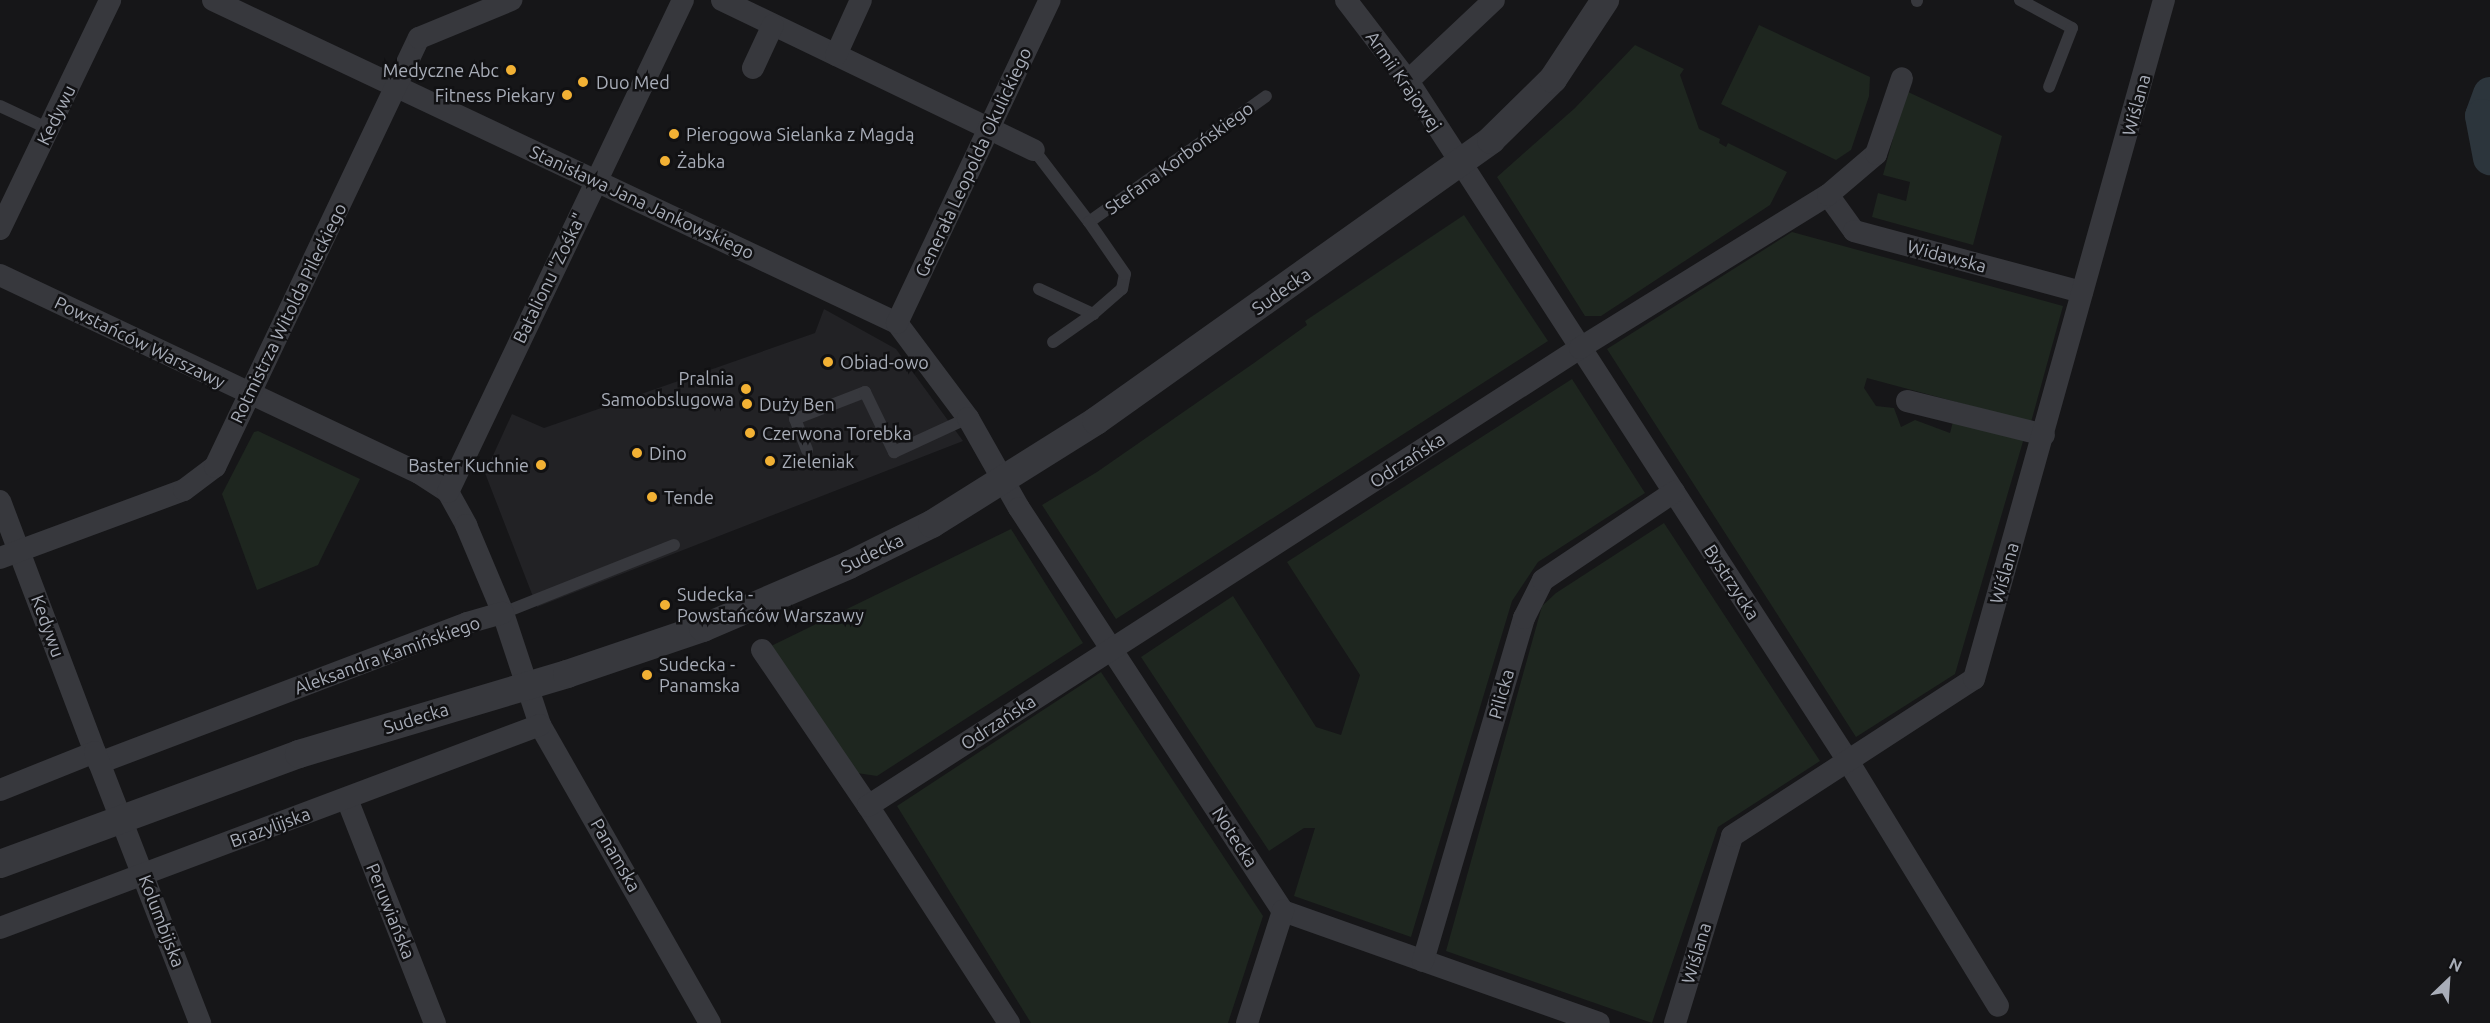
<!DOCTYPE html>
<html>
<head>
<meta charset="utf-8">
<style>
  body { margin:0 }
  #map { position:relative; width:2490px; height:1023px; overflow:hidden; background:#161618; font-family:Ubuntu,sans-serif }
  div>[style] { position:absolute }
  .built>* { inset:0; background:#222225 }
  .green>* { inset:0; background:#1e261f }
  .river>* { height:34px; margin:-17px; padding:0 17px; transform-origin:17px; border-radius:17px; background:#2c353c }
  .service>* { height:12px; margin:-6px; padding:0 6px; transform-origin:6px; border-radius:6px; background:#37383d }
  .minor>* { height:22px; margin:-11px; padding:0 11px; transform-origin:11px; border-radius:11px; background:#37383d }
  .tertiary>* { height:28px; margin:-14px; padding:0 14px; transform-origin:14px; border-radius:14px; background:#37383d }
  .dots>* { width:16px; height:16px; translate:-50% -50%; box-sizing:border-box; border:3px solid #111113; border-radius:50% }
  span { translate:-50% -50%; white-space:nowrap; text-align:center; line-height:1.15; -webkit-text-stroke:5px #111113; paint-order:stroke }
  .poi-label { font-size:18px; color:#a8adb8 }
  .right { translate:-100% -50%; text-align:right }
  .left { translate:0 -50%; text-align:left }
  .street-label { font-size:18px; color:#a8adb8 }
  .north { position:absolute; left:2418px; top:951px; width:60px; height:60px; -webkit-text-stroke:4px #111113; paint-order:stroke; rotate:25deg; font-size:16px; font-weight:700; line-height:24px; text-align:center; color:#a8adb8 }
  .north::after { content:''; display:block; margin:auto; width:21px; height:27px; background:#a8adb8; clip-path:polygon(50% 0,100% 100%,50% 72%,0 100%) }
</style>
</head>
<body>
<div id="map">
  <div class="built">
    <i style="clip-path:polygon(824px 309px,896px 349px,963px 441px,537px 607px,485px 473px,512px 414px,544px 428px,815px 333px)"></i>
  </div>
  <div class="green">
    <i style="clip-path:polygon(1759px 25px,1870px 77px,1869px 96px,1851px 150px,1836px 160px,1721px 104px)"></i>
    <i style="clip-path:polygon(1635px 45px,1684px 69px,1680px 75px,1699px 129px,1720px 139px,1719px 143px,1726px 147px,1728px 143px,1787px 172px,1770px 205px,1601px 316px,1585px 316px,1497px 177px,1575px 108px)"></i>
    <i style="clip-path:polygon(1906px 91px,2002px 136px,1973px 245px,1872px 217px,1878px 193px,1906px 201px,1910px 182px,1883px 175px)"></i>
    <i style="clip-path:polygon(1464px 215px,1548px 341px,1116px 619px,1042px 505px,1097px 472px,1254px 363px,1307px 325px,1305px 321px)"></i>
    <i style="clip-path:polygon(1792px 232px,2063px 306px,2031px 422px,1867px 378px,1864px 388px,1876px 406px,1894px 408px,1901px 427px,1915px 420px,1950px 433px,1954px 418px,2024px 438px,1955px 674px,1856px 737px,1607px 349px)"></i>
    <i style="clip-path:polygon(1572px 379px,1645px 493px,1538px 562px,1512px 601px,1411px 937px,1294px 896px,1315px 828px,1304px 828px,1269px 851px,1141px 657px,1233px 596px,1316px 727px,1341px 735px,1360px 675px,1287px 562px)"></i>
    <i style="clip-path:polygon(258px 431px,360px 479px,318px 565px,257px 590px,222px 494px,254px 432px)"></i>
    <i style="clip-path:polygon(1664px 523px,1820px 761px,1718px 827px,1652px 1023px,1446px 951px,1542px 606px,1556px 593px)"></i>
    <i style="clip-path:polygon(1011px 529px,1083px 643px,877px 776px,850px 772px,769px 647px)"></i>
    <i style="clip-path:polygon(1101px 672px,1263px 916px,1228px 1023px,1031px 1023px,897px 806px)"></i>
  </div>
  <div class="river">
    <i style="left:2490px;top:94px;width:23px;rotate:110deg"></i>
    <i style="left:2482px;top:116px;width:43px;rotate:79.2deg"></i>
  </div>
  <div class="service">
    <i style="left:2020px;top:0;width:59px;rotate:28.3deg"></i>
    <i style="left:2072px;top:28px;width:63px;rotate:111.3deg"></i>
    <i style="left:1917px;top:1px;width:1px;rotate:-90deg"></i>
    <i style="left:0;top:106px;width:54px;rotate:25.1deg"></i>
    <i style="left:1034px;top:150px;width:91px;rotate:52.6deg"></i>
    <i style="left:1089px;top:222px;width:217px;rotate:-35.4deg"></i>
    <i style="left:1039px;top:289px;width:60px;rotate:24.8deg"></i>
    <i style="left:1093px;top:314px;width:38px;rotate:-41deg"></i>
    <i style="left:1122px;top:289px;width:15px;rotate:-79deg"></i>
    <i style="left:1125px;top:274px;width:63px;rotate:-124.7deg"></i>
    <i style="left:1053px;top:342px;width:49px;rotate:-35deg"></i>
    <i style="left:807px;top:450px;width:33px;rotate:-111deg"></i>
    <i style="left:795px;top:419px;width:75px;rotate:-21.1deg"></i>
    <i style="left:865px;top:392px;width:67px;rotate:64.2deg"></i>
    <i style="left:894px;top:452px;width:81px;rotate:-24.7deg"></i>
    <i style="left:503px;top:613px;width:184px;rotate:-21.7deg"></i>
  </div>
  <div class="minor">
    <i style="left:213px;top:0;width:756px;rotate:25.28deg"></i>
    <i style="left:897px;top:323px;width:119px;rotate:53.2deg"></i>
    <i style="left:968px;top:418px;width:103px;rotate:60.5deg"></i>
    <i style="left:1019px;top:508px;width:482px;rotate:56.8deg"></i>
    <i style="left:1283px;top:911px;width:335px;rotate:19.5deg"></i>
    <i style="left:722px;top:0;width:346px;rotate:25.7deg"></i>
    <i style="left:1346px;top:0;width:102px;rotate:52.6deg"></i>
    <i style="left:1408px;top:81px;width:810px;rotate:57.09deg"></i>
    <i style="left:1848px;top:761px;width:287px;rotate:58.5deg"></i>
    <i style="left:836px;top:55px;width:60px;rotate:-65.6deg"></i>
    <i style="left:753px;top:68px;width:47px;rotate:-65.1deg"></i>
    <i style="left:1408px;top:81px;width:118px;rotate:-43.3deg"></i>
    <i style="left:1828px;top:195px;width:44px;rotate:54.2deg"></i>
    <i style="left:1854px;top:231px;width:236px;rotate:15deg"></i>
    <i style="left:0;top:229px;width:254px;rotate:-64.3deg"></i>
    <i style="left:0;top:275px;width:463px;rotate:25.3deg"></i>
    <i style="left:419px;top:473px;width:35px;rotate:33deg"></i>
    <i style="left:448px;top:492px;width:38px;rotate:61deg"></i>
    <i style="left:466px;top:525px;width:95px;rotate:67.2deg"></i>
    <i style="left:503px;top:613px;width:118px;rotate:71.7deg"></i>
    <i style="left:540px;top:725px;width:343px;rotate:60.3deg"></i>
    <i style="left:897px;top:323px;width:357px;rotate:-64.7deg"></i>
    <i style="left:1907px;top:401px;width:141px;rotate:13.9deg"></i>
    <i style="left:448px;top:492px;width:545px;rotate:-64.47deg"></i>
    <i style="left:0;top:501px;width:268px;rotate:69.3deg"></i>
    <i style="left:0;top:558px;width:196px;rotate:-20.3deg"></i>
    <i style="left:184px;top:490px;width:39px;rotate:-37deg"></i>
    <i style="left:215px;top:467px;width:475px;rotate:-64.6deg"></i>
    <i style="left:419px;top:38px;width:100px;rotate:-22.4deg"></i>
    <i style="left:762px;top:650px;width:189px;rotate:55.8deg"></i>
    <i style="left:99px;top:763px;width:394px;rotate:-20.8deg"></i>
    <i style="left:467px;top:623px;width:37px;rotate:-16deg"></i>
    <i style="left:0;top:790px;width:102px;rotate:-21.8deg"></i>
    <i style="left:95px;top:752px;width:291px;rotate:68.8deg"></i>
    <i style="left:347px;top:799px;width:241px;rotate:68.6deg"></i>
    <i style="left:0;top:928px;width:577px;rotate:-20.6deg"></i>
    <i style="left:1423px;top:961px;width:358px;rotate:-73.6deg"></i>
    <i style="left:1524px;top:618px;width:42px;rotate:-63.4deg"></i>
    <i style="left:1543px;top:580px;width:158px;rotate:-33.9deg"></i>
    <i style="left:1009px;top:1023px;width:259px;rotate:-123deg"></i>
    <i style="left:868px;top:806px;width:847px;rotate:-32.75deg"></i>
    <i style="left:1580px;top:348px;width:291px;rotate:-31.7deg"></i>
    <i style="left:1828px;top:195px;width:63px;rotate:-40.5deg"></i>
    <i style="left:1876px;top:154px;width:80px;rotate:-71.1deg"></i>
    <i style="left:1247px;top:1023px;width:118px;rotate:-72.2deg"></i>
    <i style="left:1675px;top:1023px;width:195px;rotate:-73deg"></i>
    <i style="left:1732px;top:836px;width:288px;rotate:-33deg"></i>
    <i style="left:1974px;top:679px;width:705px;rotate:-74.37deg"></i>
  </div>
  <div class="tertiary">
    <i style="left:0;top:864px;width:319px;rotate:-20.2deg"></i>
    <i style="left:299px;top:754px;width:280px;rotate:-16.6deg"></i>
    <i style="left:567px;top:674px;width:144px;rotate:-18.7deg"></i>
    <i style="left:703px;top:628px;width:159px;rotate:-23.3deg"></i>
    <i style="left:849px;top:565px;width:93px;rotate:-26.3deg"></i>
    <i style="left:932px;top:524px;width:194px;rotate:-32.1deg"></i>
    <i style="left:1096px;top:421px;width:485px;rotate:-35.4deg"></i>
    <i style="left:1491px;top:140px;width:87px;rotate:-44.5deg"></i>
    <i style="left:1553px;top:79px;width:95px;rotate:-56.6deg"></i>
  </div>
  <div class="dots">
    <i style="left:511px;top:70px;background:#f2b134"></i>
    <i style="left:583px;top:82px;background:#f2b134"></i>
    <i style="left:567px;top:95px;background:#f2b134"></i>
    <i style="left:674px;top:134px;background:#f2b134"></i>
    <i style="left:665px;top:161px;background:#f2b134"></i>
    <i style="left:828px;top:362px;background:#f2b134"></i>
    <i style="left:746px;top:389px;background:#f2b134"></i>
    <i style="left:747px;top:404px;background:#f2b134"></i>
    <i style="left:750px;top:433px;background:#f2b134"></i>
    <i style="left:637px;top:453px;background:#f2b134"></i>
    <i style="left:770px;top:461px;background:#f2b134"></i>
    <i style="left:541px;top:465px;background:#f2b134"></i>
    <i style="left:652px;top:497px;background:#f2b134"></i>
    <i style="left:665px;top:605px;background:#f2b134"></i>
    <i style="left:647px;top:675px;background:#f2b134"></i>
  </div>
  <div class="poi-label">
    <span class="right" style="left:499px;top:70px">Medyczne Abc</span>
    <span class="left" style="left:596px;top:82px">Duo Med</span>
    <span class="right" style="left:555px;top:95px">Fitness Piekary</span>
    <span class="left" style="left:686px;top:134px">Pierogowa Sielanka z Magdą</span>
    <span class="left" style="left:677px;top:161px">Żabka</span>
    <span class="left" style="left:840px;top:362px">Obiad-owo</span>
    <span class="right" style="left:734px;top:389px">Pralnia<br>Samoobslugowa</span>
    <span class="left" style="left:759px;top:404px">Duży Ben</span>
    <span class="left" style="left:762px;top:433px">Czerwona Torebka</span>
    <span class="left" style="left:649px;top:453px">Dino</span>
    <span class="left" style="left:782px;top:461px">Zieleniak</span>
    <span class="right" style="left:529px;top:465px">Baster Kuchnie</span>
    <span class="left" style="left:664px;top:497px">Tende</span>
    <span class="left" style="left:677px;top:605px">Sudecka -<br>Powstańców Warszawy</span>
    <span class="left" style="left:659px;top:675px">Sudecka -<br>Panamska</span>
  </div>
  <div class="street-label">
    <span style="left:1404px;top:81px;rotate:55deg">Armii Krajowej</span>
    <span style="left:2136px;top:105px;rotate:-75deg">Wiślana</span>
    <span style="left:56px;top:115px;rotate:-64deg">Kedywu</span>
    <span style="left:1179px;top:158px;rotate:-36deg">Stefana Korbońskiego</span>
    <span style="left:973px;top:162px;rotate:-65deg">Generała Leopolda Okulickiego</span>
    <span style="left:642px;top:202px;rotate:25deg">Stanisława Jana Jankowskiego</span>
    <span style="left:1947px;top:256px;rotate:15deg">Widawska</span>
    <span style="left:549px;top:278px;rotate:-64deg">Batalionu "Zośka"</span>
    <span style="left:1281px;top:291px;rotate:-35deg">Sudecka</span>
    <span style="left:288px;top:313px;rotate:-64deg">Rotmistrza Witolda Pileckiego</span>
    <span style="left:140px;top:342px;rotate:26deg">Powstańców Warszawy</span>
    <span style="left:1407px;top:460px;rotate:-33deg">Odrzańska</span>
    <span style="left:872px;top:553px;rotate:-26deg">Sudecka</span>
    <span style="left:2004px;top:573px;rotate:-74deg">Wiślana</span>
    <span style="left:1732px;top:582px;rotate:57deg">Bystrzycka</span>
    <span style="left:48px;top:626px;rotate:70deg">Kedywu</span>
    <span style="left:387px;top:655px;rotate:-20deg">Aleksandra Kamińskiego</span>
    <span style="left:1501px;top:694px;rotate:-74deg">Pilicka</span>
    <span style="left:416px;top:718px;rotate:-17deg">Sudecka</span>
    <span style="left:998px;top:722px;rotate:-33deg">Odrzańska</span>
    <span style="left:270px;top:827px;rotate:-20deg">Brazylijska</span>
    <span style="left:1235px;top:837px;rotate:57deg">Notecka</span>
    <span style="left:616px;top:855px;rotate:60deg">Panamska</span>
    <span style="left:391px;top:911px;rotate:68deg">Peruwiańska</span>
    <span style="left:162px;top:921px;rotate:69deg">Kolumbijska</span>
    <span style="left:1696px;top:953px;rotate:-73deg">Wiślana</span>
  </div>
  <div class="north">N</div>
</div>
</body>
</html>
